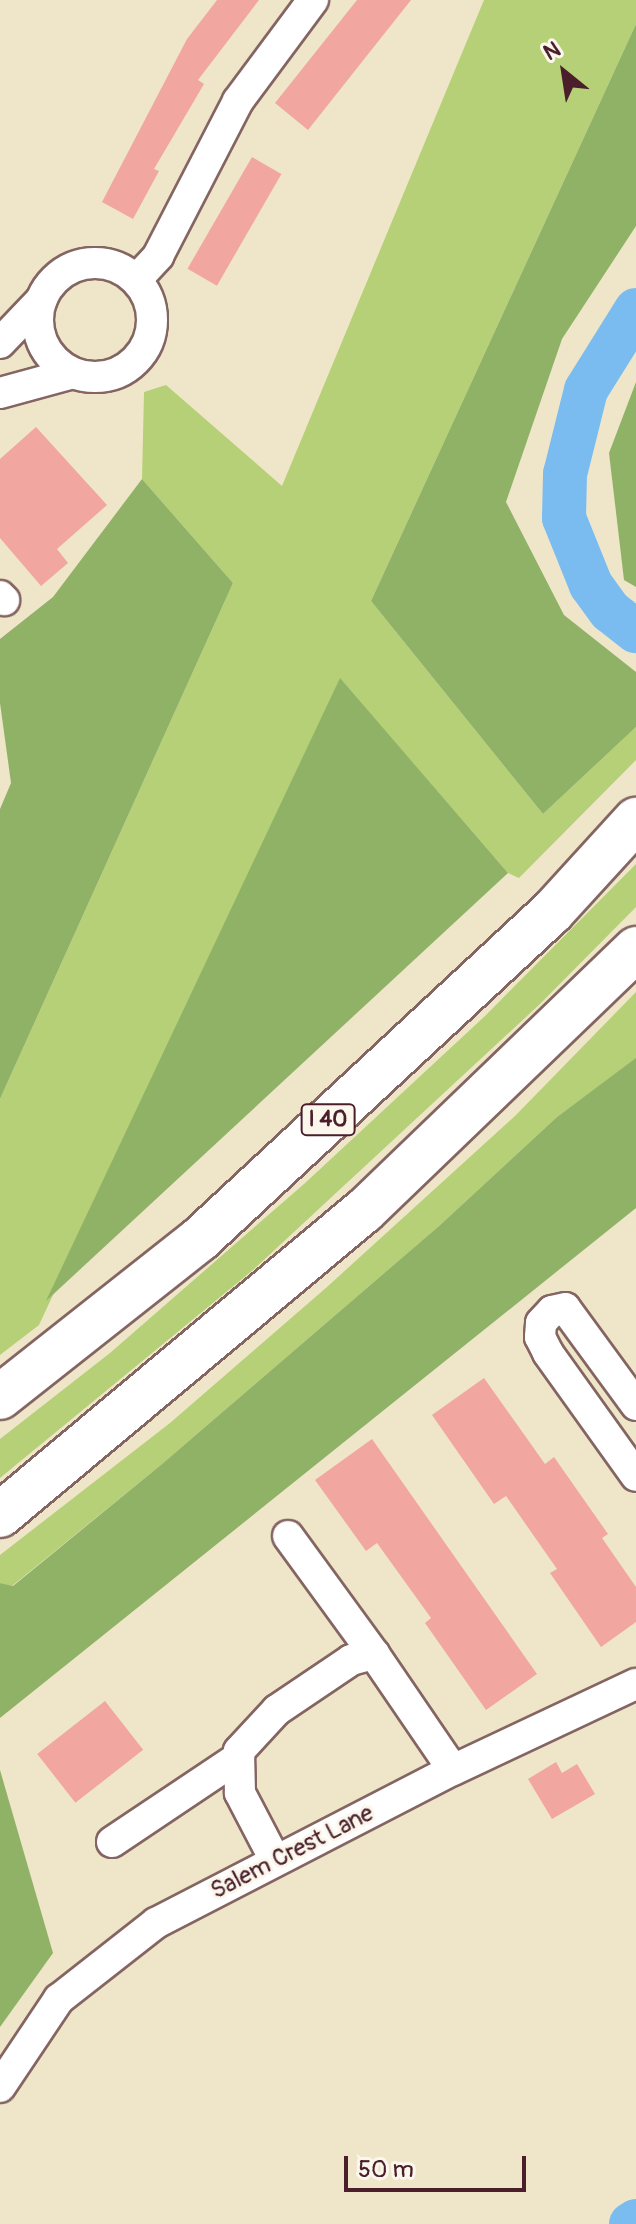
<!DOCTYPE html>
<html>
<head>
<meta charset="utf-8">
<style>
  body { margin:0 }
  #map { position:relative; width:636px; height:2224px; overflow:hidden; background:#efe6c9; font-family:Pangolin,sans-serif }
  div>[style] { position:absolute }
  .green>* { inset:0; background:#b5d076 }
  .forest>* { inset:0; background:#90b267 }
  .river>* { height:44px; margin:-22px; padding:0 22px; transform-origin:22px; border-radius:22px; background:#7abcf0 }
  .building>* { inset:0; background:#f1a6a0; transform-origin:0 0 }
  .roads { filter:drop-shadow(2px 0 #846562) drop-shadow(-2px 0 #846562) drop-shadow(0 2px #846562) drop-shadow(0 -2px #846562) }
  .minor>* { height:30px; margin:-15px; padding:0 15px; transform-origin:15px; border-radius:15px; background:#fff }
  .minor>.ring { margin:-15px; padding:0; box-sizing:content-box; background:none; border:30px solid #fff; border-radius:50% }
  .highway>* { height:44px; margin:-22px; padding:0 22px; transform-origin:22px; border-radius:22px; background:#fff }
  span { translate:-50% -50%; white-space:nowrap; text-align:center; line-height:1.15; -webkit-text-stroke:6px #fbf7ec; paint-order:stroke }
  .shield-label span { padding:2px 6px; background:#fbf7ec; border:2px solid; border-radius:6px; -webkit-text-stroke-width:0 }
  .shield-label { font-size:22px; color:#4a1f2b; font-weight:700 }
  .street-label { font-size:24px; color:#4a1f2b }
  .north { position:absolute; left:524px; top:32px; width:80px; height:80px; -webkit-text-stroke:6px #fbf7ec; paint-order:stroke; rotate:330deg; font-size:22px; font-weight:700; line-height:32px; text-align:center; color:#4a1f2b }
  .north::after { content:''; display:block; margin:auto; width:28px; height:36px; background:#4a1f2b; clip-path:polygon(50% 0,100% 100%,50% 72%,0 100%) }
  .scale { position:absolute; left:344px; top:2156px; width:182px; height:36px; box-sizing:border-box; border:4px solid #4a1f2b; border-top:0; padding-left:10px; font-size:24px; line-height:28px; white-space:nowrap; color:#4a1f2b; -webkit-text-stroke:6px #fbf7ec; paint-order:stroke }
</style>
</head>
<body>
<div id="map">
  <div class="green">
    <i style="clip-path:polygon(484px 0,636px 0,636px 24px,371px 601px,543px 814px,636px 727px,636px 760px,519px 878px,508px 873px,340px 679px,39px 1325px,0 1355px,0 1099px,233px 583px,142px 479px,144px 392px,166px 385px,282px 486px)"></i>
    <i style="clip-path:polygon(636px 864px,636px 907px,540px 1004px,253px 1270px,0 1478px,0 1439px,110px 1353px,304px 1184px,485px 1016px)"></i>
    <i style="clip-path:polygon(636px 992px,636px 1059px,557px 1117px,439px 1226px,162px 1464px,12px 1586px,0 1583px,0 1555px,170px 1423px,327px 1287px,515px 1116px)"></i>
  </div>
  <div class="forest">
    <i style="clip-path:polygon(636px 24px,636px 226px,562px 339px,506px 502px,564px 615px,636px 672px,636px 727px,543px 814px,371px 601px)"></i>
    <i style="clip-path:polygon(636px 382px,636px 587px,624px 580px,609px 453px)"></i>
    <i style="clip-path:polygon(142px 479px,233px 583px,0 1099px,0 809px,11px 783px,0 703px,0 639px,53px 597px)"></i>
    <i style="clip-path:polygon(340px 678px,508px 873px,46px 1301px)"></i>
    <i style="clip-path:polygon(636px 1058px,636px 1208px,0 1718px,0 1583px,13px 1586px,162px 1464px,439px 1226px,557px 1117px)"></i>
    <i style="clip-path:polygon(0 1770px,53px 1953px,0 2027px)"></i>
  </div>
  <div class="river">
    <i style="left:636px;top:310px;width:94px;rotate:122deg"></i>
    <i style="left:586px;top:390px;width:87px;rotate:104deg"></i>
    <i style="left:565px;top:474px;width:44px;rotate:91.3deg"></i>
    <i style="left:564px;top:518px;width:72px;rotate:68.1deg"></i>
    <i style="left:591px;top:585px;width:32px;rotate:54deg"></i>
    <i style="left:610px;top:611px;width:33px;rotate:38deg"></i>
    <i style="left:631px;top:2224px;width:6px;rotate:-31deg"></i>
  </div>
  <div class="building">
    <i style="clip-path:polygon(217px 0,259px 0,198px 80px,204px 84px,154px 169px,159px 171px,133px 219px,102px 202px,187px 39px)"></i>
    <i style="clip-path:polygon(357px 0,411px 0,308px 130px,275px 103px)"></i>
    <i style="left:252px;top:157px;width:34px;height:129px;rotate:30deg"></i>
    <i style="clip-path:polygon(36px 427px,107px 505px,57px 549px,68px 563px,41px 586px,0 538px,0 459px)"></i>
    <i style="clip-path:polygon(484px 1378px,545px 1464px,554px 1457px,608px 1534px,602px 1538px,636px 1587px,636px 1622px,601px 1647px,550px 1573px,557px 1569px,506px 1496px,494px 1504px,432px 1415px)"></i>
    <i style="clip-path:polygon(372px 1439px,537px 1674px,486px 1710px,425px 1623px,431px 1618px,377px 1543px,366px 1551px,315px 1480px)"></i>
    <i style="left:105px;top:1701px;width:62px;height:86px;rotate:52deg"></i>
    <i style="clip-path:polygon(556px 1762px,562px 1773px,577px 1764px,595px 1794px,552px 1819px,528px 1779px)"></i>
  </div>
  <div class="roads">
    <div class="minor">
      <i class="ring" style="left:38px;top:263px;width:84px;height:84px"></i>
      <i style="left:136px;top:280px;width:33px;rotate:-47deg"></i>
      <i style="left:158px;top:256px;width:174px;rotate:-62.7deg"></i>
      <i style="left:238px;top:101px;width:126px;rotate:-53.4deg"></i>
      <i style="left:0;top:343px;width:61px;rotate:-46.3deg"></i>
      <i style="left:0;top:393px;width:76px;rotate:-15.3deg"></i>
      <i style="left:0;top:596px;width:6px;rotate:45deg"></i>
      <i style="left:636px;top:1405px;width:120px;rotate:-126.2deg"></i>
      <i style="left:565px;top:1308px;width:13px;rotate:167deg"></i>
      <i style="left:552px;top:1311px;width:16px;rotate:133deg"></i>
      <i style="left:541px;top:1323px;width:14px;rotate:94deg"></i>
      <i style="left:540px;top:1337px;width:18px;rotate:63deg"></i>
      <i style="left:548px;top:1353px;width:151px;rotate:54.4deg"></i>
      <i style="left:288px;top:1536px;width:146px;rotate:53.9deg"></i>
      <i style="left:112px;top:1842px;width:153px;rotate:-33.8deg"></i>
      <i style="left:275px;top:1860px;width:76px;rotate:-117.6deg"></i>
      <i style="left:240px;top:1793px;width:42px;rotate:-91.4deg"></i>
      <i style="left:239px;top:1751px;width:56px;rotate:-47.2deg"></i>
      <i style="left:277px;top:1710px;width:89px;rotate:-34deg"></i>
      <i style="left:351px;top:1660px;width:24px;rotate:-15deg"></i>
      <i style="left:374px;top:1654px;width:140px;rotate:55.7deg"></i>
      <i style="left:0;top:2087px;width:106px;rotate:-56.2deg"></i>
      <i style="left:59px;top:1999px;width:123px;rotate:-38.1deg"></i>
      <i style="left:156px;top:1923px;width:334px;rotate:-27.3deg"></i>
      <i style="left:453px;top:1770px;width:202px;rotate:-25.2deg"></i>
    </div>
    <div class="highway">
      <i style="left:0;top:1397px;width:255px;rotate:-38.3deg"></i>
      <i style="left:200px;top:1239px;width:480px;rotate:-42.9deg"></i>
      <i style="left:552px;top:912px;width:125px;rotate:-47.6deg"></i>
      <i style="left:0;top:1515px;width:474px;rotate:-39.9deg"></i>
      <i style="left:364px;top:1211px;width:378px;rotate:-43.9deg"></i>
    </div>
  </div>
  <div class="shield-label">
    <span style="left:328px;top:1120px">I 40</span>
  </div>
  <div class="street-label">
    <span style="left:292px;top:1852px;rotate:-27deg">Salem Crest Lane</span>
  </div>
  <div class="north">N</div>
  <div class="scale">50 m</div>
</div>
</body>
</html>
